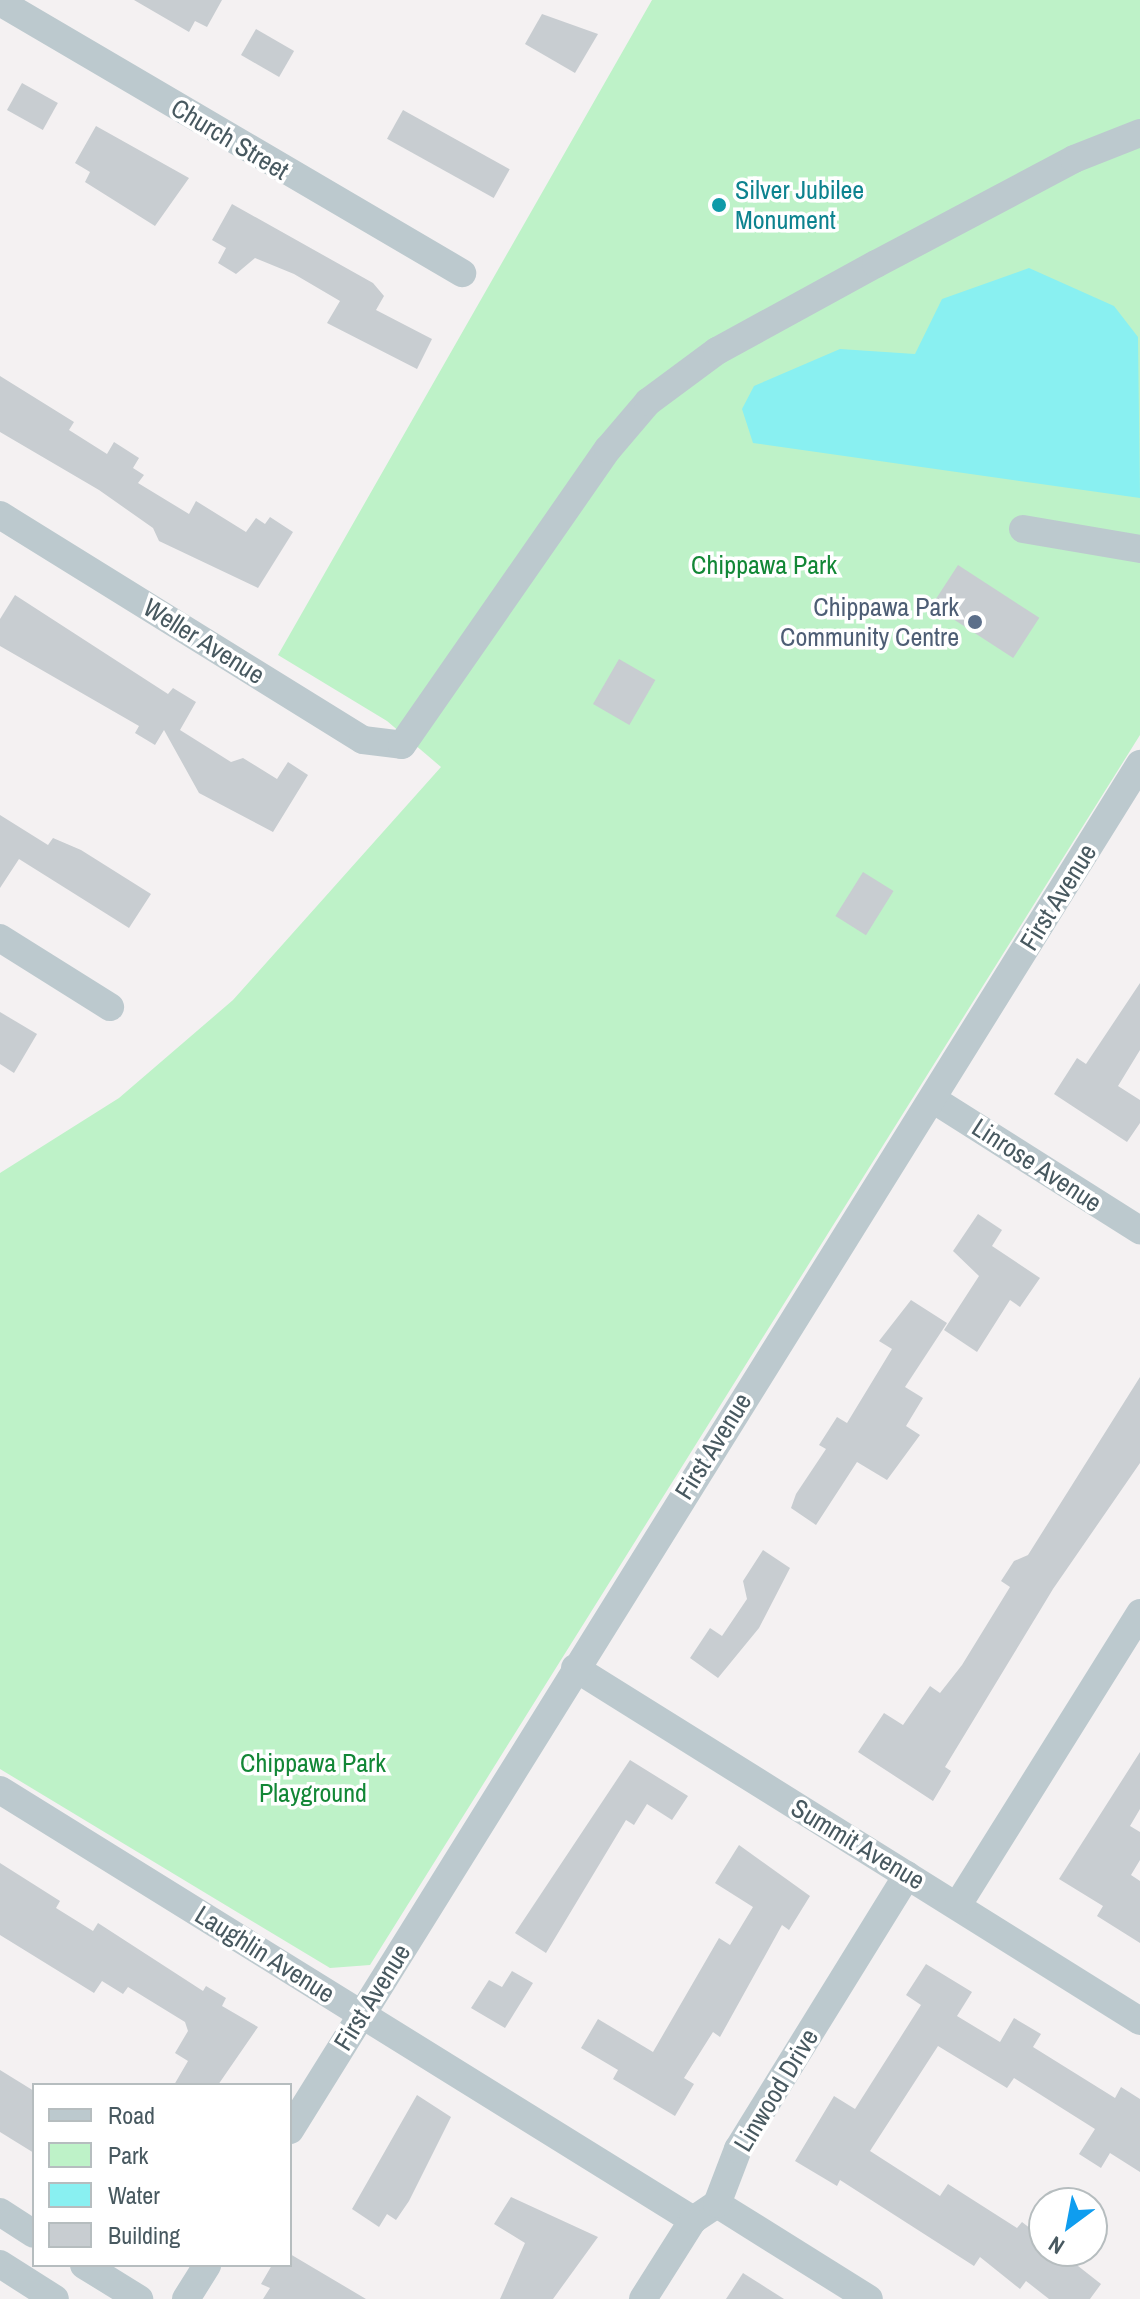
<!DOCTYPE html>
<html>
<head>
<meta charset="utf-8">
<style>
  body { margin:0 }
  #map { position:relative; width:1140px; height:2299px; overflow:hidden; background:#f4f1f2; font-family:"Archivo Narrow",sans-serif }
  div>[style] { position:absolute }
  .green>* { inset:0; background:#bef2c8 }
  .water>* { inset:0; background:#89f0f1 }
  .building>* { inset:0; background:#c8cdd1; transform-origin:0 0 }
  .minor>* { height:28px; margin:-14px; padding:0 14px; transform-origin:14px; border-radius:14px; background:#bcc9ce }
  .dots>* { width:22px; height:22px; translate:-50% -50%; box-sizing:border-box; border:4px solid #fff; border-radius:50% }
  span { translate:-50% -50%; white-space:nowrap; text-align:center; line-height:1.15; -webkit-text-stroke:7px #fff; paint-order:stroke }
  .street-label { font-size:26px; color:#485960 }
  .culture-label { font-size:26px; color:#0d838f }
  .left { translate:0 -50%; text-align:left }
  .park-label { font-size:26px; color:#128736 }
  .service-label { font-size:26px; color:#4e5e75 }
  .right { translate:-100% -50%; text-align:right }
  .legend { position:absolute; left:32px; top:2083px; width:260px; height:184px; box-sizing:border-box; background:#fff; border:2px solid #b6bdbf; margin:0; padding:10px 14px; list-style:none; font-size:24px; color:#485960 }
  .legend li { display:flex; align-items:center; gap:16px; height:40px }
  .legend b { width:40px; border:2px solid #b6bdbf }
  .north { position:absolute; left:1028px; top:2187px; width:80px; height:80px; box-sizing:border-box; background:#fff; border:2px solid #b6bdbf; border-radius:50%; rotate:212deg; font-size:22px; font-weight:700; line-height:32px; text-align:center; color:#485960 }
  .north::after { content:''; display:block; margin:auto; width:28px; height:36px; background:#0f9def; clip-path:polygon(50% 0,100% 100%,50% 72%,0 100%) }
</style>
</head>
<body>
<div id="map">
  <div class="green">
    <i style="clip-path:polygon(652px 0,1140px 0,1140px 735px,370px 1965px,330px 1968px,0 1769px,0 1173px,119px 1098px,233px 1000px,441px 767px,387px 721px,278px 655px)"></i>
  </div>
  <div class="water">
    <i style="clip-path:polygon(1029px 268px,1114px 306px,1138px 337px,1140px 498px,753px 443px,742px 409px,754px 386px,840px 349px,915px 354px,942px 299px)"></i>
  </div>
  <div class="building">
    <i style="clip-path:polygon(134px 0,222px 0,207px 27px,195px 21px,189px 32px)"></i>
    <i style="clip-path:polygon(542px 14px,598px 34px,575px 73px,525px 44px)"></i>
    <i style="left:256px;top:29px;width:44px;height:30px;rotate:30deg"></i>
    <i style="left:22px;top:83px;width:41px;height:31px;rotate:29deg"></i>
    <i style="left:403px;top:110px;width:122px;height:33px;rotate:29deg"></i>
    <i style="clip-path:polygon(96px 126px,189px 178px,155px 226px,85px 182px,90px 172px,75px 163px)"></i>
    <i style="clip-path:polygon(232px 204px,373px 283px,384px 296px,376px 310px,432px 339px,417px 369px,327px 323px,340px 301px,294px 274px,255px 258px,236px 274px,218px 263px,226px 248px,212px 240px)"></i>
    <i style="clip-path:polygon(0 376px,74px 422px,69px 430px,107px 454px,114px 442px,139px 458px,133px 468px,144px 475px,138px 483px,189px 514px,196px 501px,246px 532px,256px 518px,265px 524px,270px 517px,293px 532px,258px 588px,159px 541px,153px 528px,99px 490px,0 432px)"></i>
    <i style="left:958px;top:565px;width:97px;height:48px;rotate:33deg"></i>
    <i style="clip-path:polygon(15px 595px,168px 694px,173px 688px,196px 702px,180px 730px,231px 762px,243px 758px,277px 779px,288px 762px,308px 775px,273px 832px,199px 793px,164px 730px,155px 745px,135px 733px,139px 726px,0 646px,0 619px)"></i>
    <i style="left:619px;top:659px;width:42px;height:52px;rotate:30deg"></i>
    <i style="clip-path:polygon(0 815px,48px 845px,53px 838px,81px 850px,151px 894px,129px 928px,19px 859px,0 888px)"></i>
    <i style="left:863px;top:872px;width:36px;height:52px;rotate:32deg"></i>
    <i style="clip-path:polygon(1140px 983px,1140px 1050px,1118px 1086px,1140px 1100px,1140px 1123px,1127px 1142px,1054px 1094px,1077px 1058px,1086px 1064px)"></i>
    <i style="clip-path:polygon(0 1012px,37px 1034px,14px 1073px,0 1064px)"></i>
    <i style="clip-path:polygon(978px 1214px,1002px 1230px,992px 1246px,1040px 1278px,1020px 1307px,1010px 1300px,977px 1352px,944px 1330px,979px 1276px,953px 1251px)"></i>
    <i style="clip-path:polygon(911px 1300px,947px 1323px,905px 1387px,923px 1398px,906px 1426px,920px 1435px,887px 1480px,857px 1462px,816px 1525px,791px 1508px,796px 1494px,826px 1449px,819px 1445px,837px 1417px,847px 1423px,892px 1349px,879px 1341px)"></i>
    <i style="clip-path:polygon(1140px 1377px,1140px 1463px,1053px 1589px,945px 1767px,951px 1771px,933px 1801px,858px 1752px,884px 1713px,903px 1725px,930px 1686px,940px 1693px,962px 1665px,1010px 1587px,1001px 1581px,1014px 1561px,1028px 1555px)"></i>
    <i style="clip-path:polygon(763px 1550px,790px 1568px,759px 1628px,718px 1678px,690px 1658px,710px 1628px,722px 1636px,747px 1599px,743px 1581px)"></i>
    <i style="clip-path:polygon(1140px 1752px,1140px 1809px,1130px 1826px,1140px 1832px,1140px 1860px,1131px 1875px,1140px 1881px,1140px 1943px,1097px 1916px,1103px 1906px,1059px 1879px)"></i>
    <i style="clip-path:polygon(630px 1760px,688px 1796px,672px 1820px,647px 1804px,634px 1825px,626px 1820px,546px 1953px,515px 1933px)"></i>
    <i style="clip-path:polygon(739px 1845px,810px 1896px,789px 1930px,782px 1925px,720px 2037px,713px 2032px,684px 2078px,694px 2084px,675px 2116px,613px 2079px,618px 2070px,581px 2048px,598px 2019px,653px 2052px,719px 1938px,730px 1945px,753px 1907px,715px 1883px)"></i>
    <i style="clip-path:polygon(0 1863px,60px 1901px,56px 1908px,93px 1931px,98px 1923px,203px 1991px,206px 1986px,226px 1998px,222px 2006px,258px 2027px,218px 2085px,174px 2085px,188px 2061px,175px 2053px,188px 2031px,185px 2022px,128px 1987px,123px 1994px,102px 1981px,94px 1993px,0 1935px)"></i>
    <i style="clip-path:polygon(926px 1964px,972px 1992px,957px 2016px,1000px 2042px,1014px 2018px,1041px 2034px,1033px 2047px,1115px 2098px,1121px 2087px,1140px 2099px,1140px 2172px,1110px 2153px,1101px 2168px,1079px 2154px,1095px 2129px,1014px 2078px,1007px 2088px,938px 2046px,870px 2151px,940px 2196px,948px 2184px,1017px 2228px,1022px 2222px,1044px 2239px,1044px 2251px,1059px 2251px,1101px 2284px,1090px 2299px,1049px 2299px,1026px 2281px,1020px 2289px,980px 2257px,974px 2266px,840px 2180px,837px 2186px,795px 2161px,834px 2096px,855px 2109px,921px 2005px,906px 1995px)"></i>
    <i style="clip-path:polygon(512px 1971px,533px 1983px,505px 2028px,471px 2008px,489px 1980px,502px 1987px)"></i>
    <i style="clip-path:polygon(0 2070px,34px 2091px,34px 2153px,0 2132px)"></i>
    <i style="clip-path:polygon(417px 2095px,451px 2117px,409px 2201px,396px 2220px,387px 2214px,379px 2227px,352px 2209px)"></i>
    <i style="clip-path:polygon(511px 2197px,598px 2237px,553px 2299px,500px 2299px,525px 2243px,494px 2224px)"></i>
    <i style="clip-path:polygon(290px 2254px,366px 2299px,263px 2299px,270px 2288px,261px 2284px,272px 2265px,290px 2265px)"></i>
    <i style="clip-path:polygon(743px 2273px,784px 2299px,726px 2299px)"></i>
  </div>
  <div class="minor">
    <i style="left:0;top:2px;width:536px;rotate:30.4deg"></i>
    <i style="left:0;top:515px;width:427px;rotate:31.8deg"></i>
    <i style="left:363px;top:740px;width:39px;rotate:7deg"></i>
    <i style="left:402px;top:745px;width:361px;rotate:-55.2deg"></i>
    <i style="left:608px;top:449px;width:62px;rotate:-49.6deg"></i>
    <i style="left:648px;top:402px;width:86px;rotate:-36.5deg"></i>
    <i style="left:717px;top:351px;width:181px;rotate:-28.7deg"></i>
    <i style="left:876px;top:264px;width:224px;rotate:-27.9deg"></i>
    <i style="left:1074px;top:159px;width:71px;rotate:-21.5deg"></i>
    <i style="left:1023px;top:529px;width:119px;rotate:9.7deg"></i>
    <i style="left:0;top:938px;width:130px;rotate:32.1deg"></i>
    <i style="left:934px;top:1100px;width:244px;rotate:32.3deg"></i>
    <i style="left:575px;top:1668px;width:666px;rotate:32deg"></i>
    <i style="left:0;top:1790px;width:816px;rotate:31.82deg"></i>
    <i style="left:959px;top:1903px;width:342px;rotate:-58deg"></i>
    <i style="left:290px;top:2130px;width:1609px;rotate:-58.11deg"></i>
    <i style="left:717px;top:2204px;width:179px;rotate:32deg"></i>
    <i style="left:0;top:2212px;width:40px;rotate:32.9deg"></i>
    <i style="left:0;top:2264px;width:65px;rotate:32.5deg"></i>
    <i style="left:84px;top:2265px;width:65px;rotate:31.7deg"></i>
    <i style="left:186px;top:2299px;width:40px;rotate:-58deg"></i>
    <i style="left:643px;top:2299px;width:93px;rotate:-57.7deg"></i>
    <i style="left:693px;top:2220px;width:29px;rotate:-34deg"></i>
    <i style="left:717px;top:2204px;width:59px;rotate:-69.1deg"></i>
    <i style="left:738px;top:2149px;width:322px;rotate:-58.3deg"></i>
  </div>
  <div class="dots">
    <i style="left:719px;top:205px;background:#0f9aa8"></i>
    <i style="left:975px;top:622px;background:#5c6f8a"></i>
  </div>
  <div class="street-label">
    <span style="left:230px;top:139px;rotate:31deg">Church Street</span>
    <span style="left:204px;top:641px;rotate:32deg">Weller Avenue</span>
    <span style="left:1058px;top:897px;rotate:-58deg">First Avenue</span>
    <span style="left:1037px;top:1165px;rotate:33deg">Linrose Avenue</span>
    <span style="left:713px;top:1446px;rotate:-58deg">First Avenue</span>
    <span style="left:858px;top:1844px;rotate:31deg">Summit Avenue</span>
    <span style="left:265px;top:1954px;rotate:32deg">Laughlin Avenue</span>
    <span style="left:372px;top:1997px;rotate:-58deg">First Avenue</span>
    <span style="left:776px;top:2090px;rotate:-59deg">Linwood Drive</span>
  </div>
  <div class="culture-label">
    <span class="left" style="left:735px;top:205px">Silver Jubilee<br>Monument</span>
  </div>
  <div class="park-label">
    <span style="left:764px;top:565px">Chippawa Park</span>
    <span style="left:313px;top:1778px">Chippawa Park<br>Playground</span>
  </div>
  <div class="service-label">
    <span class="right" style="left:959px;top:622px">Chippawa Park<br>Community Centre</span>
  </div>
  <ul class="legend">
  <li><b style="height:10px;background:#bcc9ce"></b>Road</li>
  <li><b style="height:22px;background:#bef2c8"></b>Park</li>
  <li><b style="height:22px;background:#89f0f1"></b>Water</li>
  <li><b style="height:22px;background:#c8cdd1"></b>Building</li>
  </ul>
  <div class="north">N</div>
</div>
</body>
</html>
